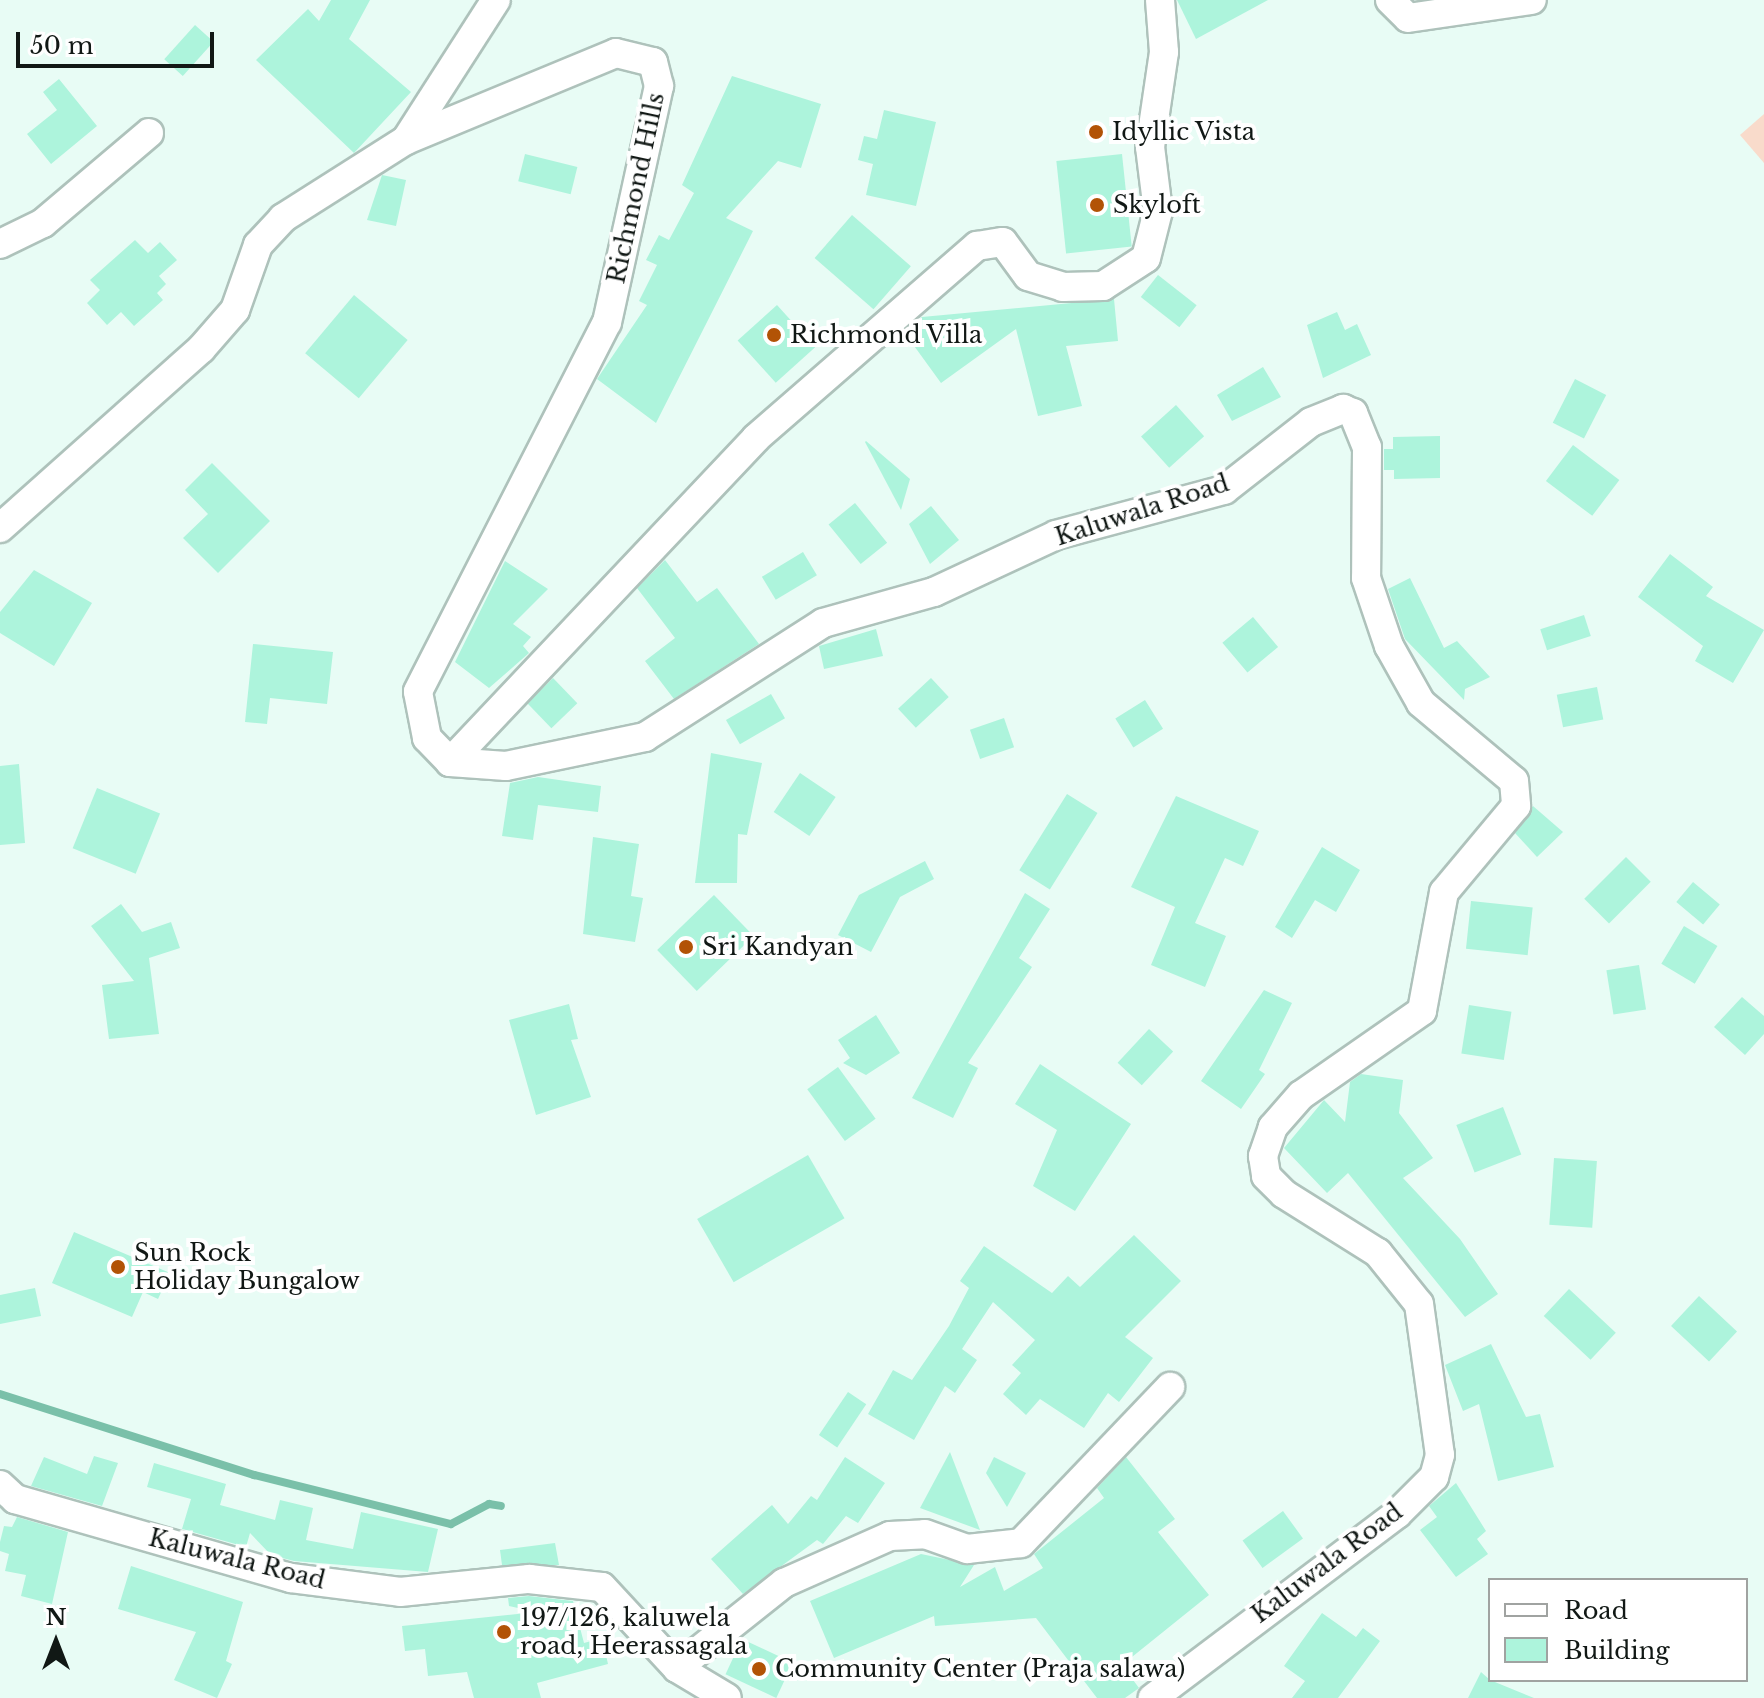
<!DOCTYPE html>
<html>
<head>
<meta charset="utf-8">
<style>
  body { margin:0 }
  #map { position:relative; width:1764px; height:1698px; overflow:hidden; background:#e8fcf5; font-family:"Libre Baskerville",serif }
  div>[style] { position:absolute }
  .green>* { inset:0; background:#f9dbcb }
  .stream>* { height:8px; margin:-4px; padding:0 4px; transform-origin:4px; border-radius:4px; background:#7ac0a9 }
  .building>* { inset:0; background:#adf4dc; transform-origin:0 0 }
  .roads { filter:drop-shadow(2px 0 #aec2bb) drop-shadow(-2px 0 #aec2bb) drop-shadow(0 2px #aec2bb) drop-shadow(0 -2px #aec2bb) }
  .minor>* { height:28px; margin:-14px; padding:0 14px; transform-origin:14px; border-radius:14px; background:#fff }
  .dots>* { width:22px; height:22px; translate:-50% -50%; box-sizing:border-box; border:4px solid #fff; border-radius:50% }
  span { translate:-50% -50%; white-space:nowrap; text-align:center; line-height:1.15; -webkit-text-stroke:8px #fff; paint-order:stroke }
  .poi-label { font-size:24px; color:#111815 }
  .left { translate:0 -50%; text-align:left }
  .street-label { font-size:24px; color:#111815 }
  .legend { position:absolute; left:1488px; top:1578px; width:260px; height:104px; box-sizing:border-box; background:#fff; border:2px solid #a0a3a1; margin:0; padding:10px 14px; list-style:none; font-size:24px; color:#111815 }
  .legend li { display:flex; align-items:center; gap:16px; height:40px }
  .legend b { width:40px; border:2px solid #a0a3a1 }
  .north { position:absolute; left:16px; top:1602px; width:80px; height:80px; -webkit-text-stroke:6px #fff; paint-order:stroke; rotate:0deg; font-size:22px; font-weight:700; line-height:32px; text-align:center; color:#111815 }
  .north::after { content:''; display:block; margin:auto; width:28px; height:36px; background:#111815; clip-path:polygon(50% 0,100% 100%,50% 72%,0 100%) }
  .scale { position:absolute; left:16px; top:32px; width:198px; height:36px; box-sizing:border-box; border:4px solid #111815; border-top:0; padding-left:10px; font-size:24px; line-height:28px; white-space:nowrap; color:#111815; -webkit-text-stroke:6px #fff; paint-order:stroke }
</style>
</head>
<body>
<div id="map">
  <div class="green">
    <i style="clip-path:polygon(1764px 114px,1764px 163px,1740px 135px)"></i>
  </div>
  <div class="stream">
    <i style="left:0;top:1394px;width:267px;rotate:17.7deg"></i>
    <i style="left:254px;top:1475px;width:203px;rotate:14deg"></i>
    <i style="left:451px;top:1524px;width:43px;rotate:-27.8deg"></i>
    <i style="left:489px;top:1504px;width:12px;rotate:9deg"></i>
  </div>
  <div class="building">
    <i style="clip-path:polygon(331px 0,370px 0,349px 39px,411px 92px,354px 153px,256px 60px,308px 9px,319px 21px)"></i>
    <i style="clip-path:polygon(1177px 0,1268px 0,1196px 39px)"></i>
    <i style="left:195px;top:25px;width:25px;height:46px;rotate:42deg"></i>
    <i style="clip-path:polygon(732px 76px,821px 104px,801px 168px,778px 161px,726px 218px,753px 231px,656px 423px,597px 379px,647px 305px,639px 301px,657px 265px,646px 260px,659px 235px,669px 240px,694px 193px,682px 185px)"></i>
    <i style="clip-path:polygon(59px 79px,97px 126px,51px 164px,27px 134px,57px 110px,43px 92px)"></i>
    <i style="clip-path:polygon(884px 110px,936px 122px,916px 206px,866px 195px,873px 164px,858px 160px,864px 136px,877px 139px)"></i>
    <i style="left:525px;top:154px;width:54px;height:28px;rotate:14deg"></i>
    <i style="left:1122px;top:154px;width:93px;height:66px;rotate:84deg"></i>
    <i style="clip-path:polygon(382px 175px,406px 180px,396px 226px,367px 220px)"></i>
    <i style="left:852px;top:215px;width:78px;height:57px;rotate:41deg"></i>
    <i style="clip-path:polygon(135px 240px,148px 253px,160px 242px,177px 260px,159px 276px,166px 284px,157px 293px,163px 300px,134px 326px,121px 312px,107px 325px,87px 303px,100px 290px,90px 280px)"></i>
    <i style="left:1158px;top:275px;width:49px;height:28px;rotate:38deg"></i>
    <i style="left:354px;top:295px;width:70px;height:76px;rotate:40deg"></i>
    <i style="clip-path:polygon(1114px 299px,1118px 341px,1066px 346px,1082px 406px,1038px 416px,1016px 329px,941px 383px,904px 332px,922px 317px)"></i>
    <i style="left:777px;top:305px;width:57px;height:53px;rotate:48deg"></i>
    <i style="clip-path:polygon(1337px 312px,1345px 330px,1357px 324px,1371px 355px,1323px 378px,1307px 325px)"></i>
    <i style="clip-path:polygon(1263px 367px,1281px 397px,1232px 421px,1217px 395px)"></i>
    <i style="left:1575px;top:379px;width:35px;height:49px;rotate:27deg"></i>
    <i style="left:1176px;top:405px;width:42px;height:47px;rotate:48deg"></i>
    <i style="clip-path:polygon(1440px 436px,1440px 478px,1394px 479px,1394px 470px,1384px 470px,1384px 449px,1393px 449px,1393px 437px)"></i>
    <i style="clip-path:polygon(866px 441px,910px 479px,901px 510px,865px 442px)"></i>
    <i style="left:1573px;top:445px;width:58px;height:45px;rotate:37deg"></i>
    <i style="clip-path:polygon(212px 463px,270px 521px,218px 573px,183px 538px,208px 514px,185px 490px)"></i>
    <i style="left:855px;top:503px;width:51px;height:34px;rotate:51deg"></i>
    <i style="clip-path:polygon(931px 506px,959px 540px,930px 564px,909px 524px)"></i>
    <i style="left:803px;top:552px;width:27px;height:48px;rotate:59deg"></i>
    <i style="clip-path:polygon(1670px 554px,1713px 587px,1706px 596px,1764px 630px,1733px 683px,1695px 661px,1703px 646px,1638px 597px)"></i>
    <i style="clip-path:polygon(665px 560px,697px 602px,717px 588px,759px 644px,674px 699px,645px 661px,675px 638px,637px 588px)"></i>
    <i style="clip-path:polygon(505px 561px,548px 589px,513px 624px,531px 637px,523px 646px,529px 653px,489px 688px,455px 662px)"></i>
    <i style="clip-path:polygon(34px 570px,92px 603px,54px 666px,0 633px,0 612px)"></i>
    <i style="clip-path:polygon(1410px 578px,1444px 648px,1457px 641px,1490px 677px,1465px 689px,1464px 700px,1405px 639px,1388px 589px)"></i>
    <i style="left:1584px;top:615px;width:22px;height:46px;rotate:72deg"></i>
    <i style="left:1253px;top:617px;width:39px;height:40px;rotate:50deg"></i>
    <i style="clip-path:polygon(876px 629px,883px 656px,824px 669px,819px 646px)"></i>
    <i style="clip-path:polygon(253px 644px,333px 652px,327px 704px,270px 698px,267px 724px,245px 722px)"></i>
    <i style="left:553px;top:678px;width:35px;height:36px;rotate:46deg"></i>
    <i style="left:931px;top:678px;width:26px;height:45px;rotate:47deg"></i>
    <i style="left:1597px;top:687px;width:33px;height:41px;rotate:79deg"></i>
    <i style="left:771px;top:694px;width:28px;height:52px;rotate:60deg"></i>
    <i style="left:1145px;top:700px;width:34px;height:35px;rotate:58deg"></i>
    <i style="left:1004px;top:718px;width:31px;height:36px;rotate:71deg"></i>
    <i style="clip-path:polygon(711px 753px,762px 763px,747px 835px,738px 834px,737px 883px,695px 883px)"></i>
    <i style="clip-path:polygon(19px 764px,25px 843px,0 845px,0 766px)"></i>
    <i style="left:800px;top:773px;width:43px;height:47px;rotate:34deg"></i>
    <i style="clip-path:polygon(538px 777px,601px 786px,598px 812px,538px 805px,533px 840px,502px 836px,510px 783px)"></i>
    <i style="left:97px;top:788px;width:68px;height:65px;rotate:22deg"></i>
    <i style="left:1067px;top:794px;width:36px;height:90px;rotate:32deg"></i>
    <i style="clip-path:polygon(1176px 796px,1259px 831px,1243px 866px,1225px 858px,1195px 923px,1226px 936px,1205px 987px,1151px 965px,1175px 907px,1131px 887px)"></i>
    <i style="clip-path:polygon(1533px 806px,1563px 832px,1537px 857px,1515px 833px)"></i>
    <i style="clip-path:polygon(593px 837px,639px 844px,631px 896px,643px 898px,635px 942px,583px 934px)"></i>
    <i style="clip-path:polygon(1322px 847px,1360px 870px,1336px 912px,1315px 900px,1292px 938px,1275px 927px)"></i>
    <i style="left:1626px;top:857px;width:35px;height:59px;rotate:45deg"></i>
    <i style="clip-path:polygon(925px 861px,934px 879px,900px 897px,871px 952px,838px 935px,859px 895px)"></i>
    <i style="left:1693px;top:882px;width:35px;height:26px;rotate:40deg"></i>
    <i style="clip-path:polygon(1025px 893px,1050px 909px,1019px 958px,1032px 967px,968px 1063px,978px 1068px,953px 1118px,912px 1098px)"></i>
    <i style="left:714px;top:895px;width:57px;height:79px;rotate:46deg"></i>
    <i style="left:1471px;top:901px;width:62px;height:48px;rotate:6deg"></i>
    <i style="clip-path:polygon(121px 904px,142px 932px,171px 922px,180px 948px,149px 958px,159px 1034px,109px 1039px,102px 985px,134px 981px,91px 926px)"></i>
    <i style="left:1684px;top:926px;width:39px;height:44px;rotate:31deg"></i>
    <i style="left:1639px;top:965px;width:45px;height:33px;rotate:81deg"></i>
    <i style="clip-path:polygon(1264px 990px,1292px 1003px,1259px 1070px,1265px 1074px,1241px 1109px,1201px 1081px)"></i>
    <i style="clip-path:polygon(1742px 997px,1764px 1016px,1764px 1034px,1745px 1055px,1714px 1027px)"></i>
    <i style="clip-path:polygon(569px 1004px,578px 1039px,571px 1040px,591px 1097px,536px 1115px,509px 1020px)"></i>
    <i style="left:1469px;top:1005px;width:43px;height:49px;rotate:9deg"></i>
    <i style="clip-path:polygon(876px 1015px,900px 1053px,866px 1075px,843px 1063px,850px 1058px,838px 1040px)"></i>
    <i style="left:1149px;top:1029px;width:33px;height:46px;rotate:43deg"></i>
    <i style="clip-path:polygon(1040px 1064px,1131px 1124px,1075px 1211px,1033px 1186px,1057px 1130px,1015px 1104px)"></i>
    <i style="left:838px;top:1067px;width:64px;height:38px;rotate:54deg"></i>
    <i style="clip-path:polygon(1361px 1074px,1403px 1080px,1399px 1113px,1433px 1158px,1403px 1178px,1460px 1239px,1498px 1294px,1465px 1317px,1348px 1173px,1327px 1193px,1284px 1148px,1324px 1100px,1345px 1122px,1350px 1082px)"></i>
    <i style="left:1503px;top:1107px;width:51px;height:50px;rotate:69deg"></i>
    <i style="left:808px;top:1155px;width:73px;height:128px;rotate:60deg"></i>
    <i style="left:1554px;top:1158px;width:43px;height:67px;rotate:4deg"></i>
    <i style="clip-path:polygon(74px 1232px,170px 1273px,158px 1299px,143px 1292px,132px 1317px,52px 1283px)"></i>
    <i style="clip-path:polygon(1134px 1235px,1181px 1281px,1125px 1337px,1153px 1358px,1119px 1402px,1108px 1393px,1084px 1428px,1040px 1399px,1026px 1415px,1003px 1394px,1021px 1373px,1012px 1365px,1035px 1340px,993px 1302px,962px 1349px,977px 1360px,955px 1393px,945px 1386px,914px 1440px,868px 1414px,893px 1370px,912px 1380px,949px 1326px,969px 1288px,960px 1281px,984px 1246px,1052px 1293px,1068px 1276px,1080px 1287px)"></i>
    <i style="clip-path:polygon(35px 1288px,41px 1316px,0 1324px,0 1295px)"></i>
    <i style="left:1569px;top:1289px;width:64px;height:37px;rotate:43deg"></i>
    <i style="left:1699px;top:1296px;width:52px;height:41px;rotate:43deg"></i>
    <i style="clip-path:polygon(1491px 1344px,1526px 1417px,1540px 1414px,1554px 1467px,1498px 1481px,1479px 1404px,1463px 1411px,1445px 1365px)"></i>
    <i style="left:848px;top:1392px;width:22px;height:52px;rotate:34deg"></i>
    <i style="clip-path:polygon(950px 1452px,980px 1530px,920px 1508px)"></i>
    <i style="clip-path:polygon(94px 1456px,118px 1463px,102px 1506px,31px 1486px,44px 1457px,87px 1474px)"></i>
    <i style="clip-path:polygon(845px 1457px,885px 1483px,858px 1523px,846px 1516px,823px 1544px,817px 1540px,743px 1594px,711px 1559px,772px 1505px,788px 1524px,811px 1496px,817px 1500px)"></i>
    <i style="clip-path:polygon(994px 1457px,1026px 1473px,1007px 1507px,986px 1473px)"></i>
    <i style="clip-path:polygon(1126px 1457px,1175px 1519px,1158px 1532px,1209px 1595px,1122px 1665px,1139px 1688px,1125px 1698px,1097px 1698px,1036px 1618px,935px 1626px,934px 1616px,834px 1658px,810px 1601px,921px 1554px,974px 1565px,960px 1587px,995px 1567px,1004px 1591px,1043px 1568px,1034px 1554px,1104px 1498px,1097px 1488px)"></i>
    <i style="clip-path:polygon(154px 1463px,226px 1484px,220px 1505px,275px 1520px,280px 1500px,313px 1508px,306px 1540px,353px 1549px,361px 1512px,438px 1529px,428px 1572px,294px 1561px,271px 1555px,250px 1533px,246px 1547px,182px 1529px,191px 1499px,147px 1487px)"></i>
    <i style="clip-path:polygon(1456px 1483px,1486px 1531px,1477px 1539px,1488px 1554px,1456px 1577px,1420px 1530px,1437px 1517px,1429px 1506px)"></i>
    <i style="left:1283px;top:1511px;width:34px;height:50px;rotate:54deg"></i>
    <i style="clip-path:polygon(17px 1517px,68px 1532px,52px 1604px,21px 1596px,26px 1575px,5px 1571px,9px 1554px,0 1551px,0 1542px,4px 1526px,12px 1527px)"></i>
    <i style="clip-path:polygon(555px 1543px,559px 1565px,502px 1565px,500px 1550px)"></i>
    <i style="clip-path:polygon(131px 1566px,243px 1602px,226px 1661px,232px 1664px,217px 1698px,174px 1680px,196px 1632px,118px 1609px)"></i>
    <i style="clip-path:polygon(529px 1596px,573px 1601px,584px 1643px,602px 1638px,608px 1664px,537px 1683px,541px 1698px,474px 1698px,467px 1672px,428px 1676px,425px 1649px,405px 1651px,402px 1626px,536px 1612px,509px 1606px,508px 1598px)"></i>
    <i style="clip-path:polygon(1322px 1613px,1356px 1637px,1363px 1628px,1380px 1641px,1338px 1698px,1292px 1698px,1305px 1681px,1284px 1666px)"></i>
    <i style="left:742px;top:1639px;width:56px;height:39px;rotate:25deg"></i>
    <i style="clip-path:polygon(1481px 1672px,1490px 1680px,1534px 1698px,1468px 1698px)"></i>
  </div>
  <div class="roads">
    <div class="minor">
      <i style="left:1390px;top:0;width:25px;rotate:45deg"></i>
      <i style="left:1408px;top:18px;width:125px;rotate:-8.3deg"></i>
      <i style="left:406px;top:140px;width:166px;rotate:-57.3deg"></i>
      <i style="left:0;top:244px;width:48px;rotate:-26deg"></i>
      <i style="left:43px;top:223px;width:139px;rotate:-40.3deg"></i>
      <i style="left:0;top:528px;width:269px;rotate:-41.7deg"></i>
      <i style="left:201px;top:349px;width:52px;rotate:-48.9deg"></i>
      <i style="left:235px;top:310px;width:69px;rotate:-70.5deg"></i>
      <i style="left:258px;top:245px;width:37px;rotate:-47deg"></i>
      <i style="left:283px;top:218px;width:146px;rotate:-32.4deg"></i>
      <i style="left:406px;top:140px;width:227px;rotate:-22.5deg"></i>
      <i style="left:616px;top:53px;width:38px;rotate:14deg"></i>
      <i style="left:653px;top:62px;width:25px;rotate:76deg"></i>
      <i style="left:659px;top:86px;width:242px;rotate:102.4deg"></i>
      <i style="left:607px;top:322px;width:415px;rotate:117.1deg"></i>
      <i style="left:418px;top:692px;width:47px;rotate:78.9deg"></i>
      <i style="left:427px;top:738px;width:33px;rotate:46deg"></i>
      <i style="left:450px;top:762px;width:56px;rotate:4.1deg"></i>
      <i style="left:506px;top:766px;width:142px;rotate:-11.8deg"></i>
      <i style="left:645px;top:737px;width:211px;rotate:-32.6deg"></i>
      <i style="left:823px;top:623px;width:115px;rotate:-15.6deg"></i>
      <i style="left:934px;top:592px;width:135px;rotate:-25deg"></i>
      <i style="left:1056px;top:535px;width:174px;rotate:-15deg"></i>
      <i style="left:1224px;top:490px;width:110px;rotate:-38deg"></i>
      <i style="left:1311px;top:422px;width:35px;rotate:-22deg"></i>
      <i style="left:1343px;top:409px;width:11px;rotate:22deg"></i>
      <i style="left:1353px;top:413px;width:37px;rotate:68deg"></i>
      <i style="left:1367px;top:447px;width:131px;rotate:90.4deg"></i>
      <i style="left:1366px;top:578px;width:72px;rotate:71.3deg"></i>
      <i style="left:1389px;top:646px;width:65px;rotate:60.7deg"></i>
      <i style="left:1421px;top:703px;width:121px;rotate:40deg"></i>
      <i style="left:1514px;top:781px;width:25px;rotate:85deg"></i>
      <i style="left:1516px;top:806px;width:112px;rotate:129.9deg"></i>
      <i style="left:1444px;top:892px;width:121px;rotate:100.5deg"></i>
      <i style="left:1422px;top:1011px;width:147px;rotate:145.2deg"></i>
      <i style="left:1301px;top:1095px;width:43px;rotate:131.2deg"></i>
      <i style="left:1273px;top:1127px;width:31px;rotate:109deg"></i>
      <i style="left:1263px;top:1156px;width:20px;rotate:81deg"></i>
      <i style="left:1266px;top:1176px;width:25px;rotate:45deg"></i>
      <i style="left:1284px;top:1194px;width:111px;rotate:32.1deg"></i>
      <i style="left:1378px;top:1253px;width:65px;rotate:51.2deg"></i>
      <i style="left:1419px;top:1304px;width:152px;rotate:82.1deg"></i>
      <i style="left:1440px;top:1455px;width:23px;rotate:105deg"></i>
      <i style="left:1434px;top:1477px;width:52px;rotate:135deg"></i>
      <i style="left:1397px;top:1514px;width:306px;rotate:143deg"></i>
      <i style="left:450px;top:762px;width:446px;rotate:-46.6deg"></i>
      <i style="left:756px;top:438px;width:293px;rotate:-41deg"></i>
      <i style="left:977px;top:246px;width:26px;rotate:-9deg"></i>
      <i style="left:1003px;top:242px;width:42px;rotate:53.7deg"></i>
      <i style="left:1028px;top:276px;width:37px;rotate:17deg"></i>
      <i style="left:1063px;top:287px;width:40px;rotate:-1.4deg"></i>
      <i style="left:1103px;top:286px;width:51px;rotate:-33.1deg"></i>
      <i style="left:1146px;top:258px;width:49px;rotate:-75.7deg"></i>
      <i style="left:1158px;top:211px;width:64px;rotate:-97.1deg"></i>
      <i style="left:1150px;top:147px;width:96px;rotate:-81.6deg"></i>
      <i style="left:1164px;top:52px;width:52px;rotate:-94.4deg"></i>
      <i style="left:0;top:1485px;width:21px;rotate:43deg"></i>
      <i style="left:15px;top:1499px;width:287px;rotate:16deg"></i>
      <i style="left:291px;top:1578px;width:110px;rotate:7.3deg"></i>
      <i style="left:400px;top:1592px;width:130px;rotate:-5.8deg"></i>
      <i style="left:529px;top:1579px;width:73px;rotate:6.3deg"></i>
      <i style="left:602px;top:1587px;width:110px;rotate:47.2deg"></i>
      <i style="left:677px;top:1668px;width:58px;rotate:31deg"></i>
      <i style="left:677px;top:1668px;width:137px;rotate:-38.5deg"></i>
      <i style="left:784px;top:1583px;width:116px;rotate:-23.9deg"></i>
      <i style="left:890px;top:1536px;width:35px;rotate:-3deg"></i>
      <i style="left:925px;top:1534px;width:45px;rotate:19.7deg"></i>
      <i style="left:967px;top:1549px;width:54px;rotate:-6.3deg"></i>
      <i style="left:1021px;top:1543px;width:216px;rotate:-46.3deg"></i>
    </div>
  </div>
  <div class="dots">
    <i style="left:1096px;top:132px;background:#b25306"></i>
    <i style="left:1097px;top:205px;background:#b25306"></i>
    <i style="left:774px;top:335px;background:#b25306"></i>
    <i style="left:686px;top:947px;background:#b25306"></i>
    <i style="left:118px;top:1267px;background:#b25306"></i>
    <i style="left:504px;top:1632px;background:#b25306"></i>
    <i style="left:759px;top:1669px;background:#b25306"></i>
  </div>
  <div class="poi-label">
    <span class="left" style="left:1112px;top:132px">Idyllic Vista</span>
    <span class="left" style="left:1113px;top:205px">Skyloft</span>
    <span class="left" style="left:790px;top:335px">Richmond Villa</span>
    <span class="left" style="left:702px;top:947px">Sri Kandyan</span>
    <span class="left" style="left:134px;top:1267px">Sun Rock<br>Holiday Bungalow</span>
    <span class="left" style="left:520px;top:1632px">197/126, kaluwela<br>road, Heerassagala</span>
    <span class="left" style="left:775px;top:1669px">Community Center (Praja salawa)</span>
  </div>
  <div class="street-label">
    <span style="left:636px;top:188px;rotate:-78deg">Richmond Hills</span>
    <span style="left:1142px;top:510px;rotate:-18deg">Kaluwala Road</span>
    <span style="left:237px;top:1559px;rotate:14deg">Kaluwala Road</span>
    <span style="left:1327px;top:1563px;rotate:-37deg">Kaluwala Road</span>
  </div>
  <ul class="legend">
  <li><b style="height:10px;background:#fff"></b>Road</li>
  <li><b style="height:22px;background:#adf4dc"></b>Building</li>
  </ul>
  <div class="north">N</div>
  <div class="scale">50 m</div>
</div>
</body>
</html>
